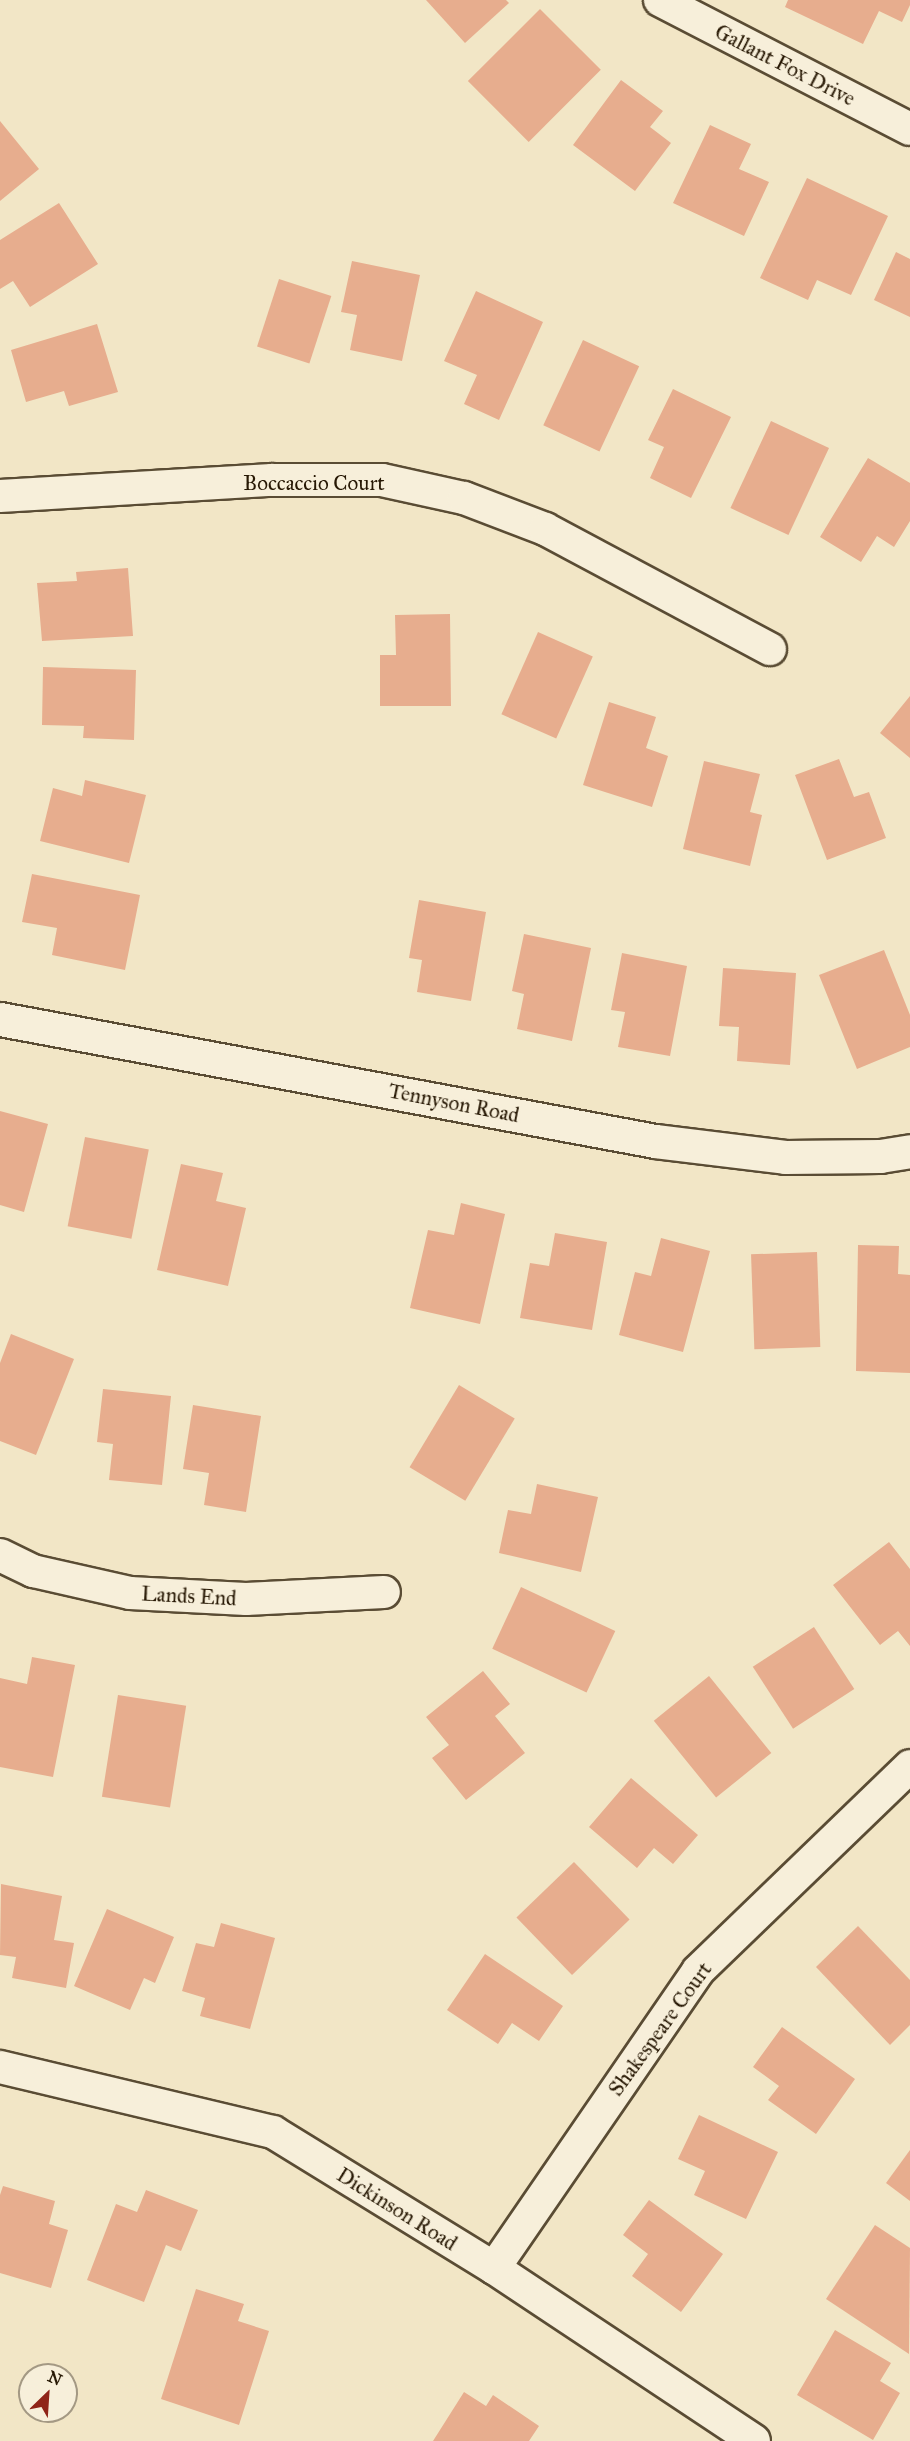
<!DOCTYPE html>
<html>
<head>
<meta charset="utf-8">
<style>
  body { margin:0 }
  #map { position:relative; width:910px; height:2441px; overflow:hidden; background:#f2e6c6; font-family:"IM FELL Great Primer",serif }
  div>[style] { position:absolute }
  .building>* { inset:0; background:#e7ad8e; transform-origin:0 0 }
  .roads { filter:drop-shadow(2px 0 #5a4c34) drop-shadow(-2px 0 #5a4c34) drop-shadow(0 2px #5a4c34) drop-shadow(0 -2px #5a4c34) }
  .minor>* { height:32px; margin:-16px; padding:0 16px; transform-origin:16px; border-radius:16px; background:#f7efda }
  .tertiary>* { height:33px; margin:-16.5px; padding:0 16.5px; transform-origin:16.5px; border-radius:16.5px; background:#f7efda }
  span { translate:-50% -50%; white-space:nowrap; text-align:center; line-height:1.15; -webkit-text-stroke:4.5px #f7efda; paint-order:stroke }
  .street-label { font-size:21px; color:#271804 }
  .north { position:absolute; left:18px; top:2363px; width:60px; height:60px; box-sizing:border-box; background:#f7efda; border:2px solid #a49984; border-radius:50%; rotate:25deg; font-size:16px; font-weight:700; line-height:24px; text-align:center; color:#271804 }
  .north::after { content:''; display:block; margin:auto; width:21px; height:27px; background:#8f2418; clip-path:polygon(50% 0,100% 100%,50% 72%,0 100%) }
</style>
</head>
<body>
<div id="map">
  <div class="building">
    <i style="clip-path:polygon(426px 0,506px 0,509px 3px,465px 43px)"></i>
    <i style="clip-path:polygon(788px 0,910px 0,910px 5px,902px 22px,879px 11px,863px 44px,785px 7px)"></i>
    <i style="left:540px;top:9px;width:86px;height:102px;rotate:45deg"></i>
    <i style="clip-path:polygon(621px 80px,663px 111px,650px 127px,671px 143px,635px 191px,573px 145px)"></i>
    <i style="clip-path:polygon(0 121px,39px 169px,0 201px)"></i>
    <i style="clip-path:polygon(710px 125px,751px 144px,739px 169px,769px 182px,744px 236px,673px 203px)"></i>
    <i style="clip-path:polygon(807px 178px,888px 216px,851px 295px,817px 280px,808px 300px,760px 278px)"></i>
    <i style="clip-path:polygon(59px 203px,98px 264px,30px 307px,13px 281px,0 289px,0 240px)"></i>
    <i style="clip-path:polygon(896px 252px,910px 259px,910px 317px,874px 300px)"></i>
    <i style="clip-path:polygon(352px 261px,420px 275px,402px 361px,350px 350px,357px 315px,341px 312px)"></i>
    <i style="left:279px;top:279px;width:55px;height:71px;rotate:18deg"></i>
    <i style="clip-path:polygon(476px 291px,543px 322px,499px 420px,464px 404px,477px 375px,444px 361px)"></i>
    <i style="clip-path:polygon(97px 324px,118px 392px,69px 406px,64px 391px,26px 402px,11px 350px)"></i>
    <i style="left:583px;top:340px;width:62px;height:94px;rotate:25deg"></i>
    <i style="clip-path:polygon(673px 389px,731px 417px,691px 498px,650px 478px,664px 447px,648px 440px)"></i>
    <i style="left:771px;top:421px;width:64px;height:96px;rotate:25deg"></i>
    <i style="clip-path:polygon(868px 458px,910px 483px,910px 521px,894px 547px,877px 536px,861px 562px,820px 537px)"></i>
    <i style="clip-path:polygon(128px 568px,133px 636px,42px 641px,37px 583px,77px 581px,76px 572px)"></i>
    <i style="clip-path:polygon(450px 614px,451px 706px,380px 706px,380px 655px,396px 655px,395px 615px)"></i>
    <i style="left:538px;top:632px;width:60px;height:90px;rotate:24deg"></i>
    <i style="clip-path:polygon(43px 667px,136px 670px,134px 740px,83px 738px,84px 726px,42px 725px)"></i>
    <i style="clip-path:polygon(910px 696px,910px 758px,880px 733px)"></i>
    <i style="clip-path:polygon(609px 702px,656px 717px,646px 748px,668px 756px,652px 807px,583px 785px)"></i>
    <i style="clip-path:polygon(839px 759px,854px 797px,869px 792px,886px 838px,827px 860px,795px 775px)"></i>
    <i style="clip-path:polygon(704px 761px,760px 774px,750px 812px,762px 815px,750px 866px,683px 849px)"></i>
    <i style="clip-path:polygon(85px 780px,146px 795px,129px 863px,40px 841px,53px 788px,82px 796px)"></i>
    <i style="clip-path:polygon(32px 874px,140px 895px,125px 970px,52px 955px,57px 928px,22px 922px)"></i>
    <i style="clip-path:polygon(419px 900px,486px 912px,471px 1001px,417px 992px,422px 960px,409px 958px)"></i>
    <i style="clip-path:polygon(524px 934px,591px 948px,572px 1041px,517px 1029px,524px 994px,512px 991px)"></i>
    <i style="clip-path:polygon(884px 950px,910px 1015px,910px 1047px,857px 1069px,819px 975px)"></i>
    <i style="clip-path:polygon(622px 953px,687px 966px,670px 1056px,618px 1047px,625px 1012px,611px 1010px)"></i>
    <i style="clip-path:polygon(723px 968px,796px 973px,790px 1065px,737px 1061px,739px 1027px,719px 1026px)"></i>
    <i style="clip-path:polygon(0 1111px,48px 1124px,24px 1212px,0 1205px)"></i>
    <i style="left:85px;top:1137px;width:65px;height:91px;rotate:11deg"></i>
    <i style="clip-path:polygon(181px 1164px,223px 1173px,216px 1201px,246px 1208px,228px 1286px,157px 1270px)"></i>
    <i style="clip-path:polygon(461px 1203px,505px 1214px,480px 1324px,410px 1308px,428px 1230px,454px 1235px)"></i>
    <i style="clip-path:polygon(555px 1233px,607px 1242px,592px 1330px,520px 1318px,530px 1263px,549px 1266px)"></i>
    <i style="clip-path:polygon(661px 1238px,710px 1251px,683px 1352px,619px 1335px,635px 1272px,651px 1276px)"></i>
    <i style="clip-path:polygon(858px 1245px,899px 1246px,898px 1274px,910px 1275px,910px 1373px,856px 1371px)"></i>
    <i style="left:817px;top:1252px;width:95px;height:66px;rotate:88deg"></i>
    <i style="clip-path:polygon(11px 1334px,74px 1359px,36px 1455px,0 1441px,0 1363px)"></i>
    <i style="left:459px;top:1385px;width:65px;height:96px;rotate:31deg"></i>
    <i style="clip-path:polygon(103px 1389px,171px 1396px,162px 1485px,109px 1480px,113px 1444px,97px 1442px)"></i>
    <i style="clip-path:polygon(193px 1405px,261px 1416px,246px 1512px,204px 1505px,209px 1473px,183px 1469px)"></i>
    <i style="clip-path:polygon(537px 1484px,598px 1497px,581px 1572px,499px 1553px,508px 1510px,531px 1514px)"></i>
    <i style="clip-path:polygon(889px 1542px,910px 1569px,910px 1646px,898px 1631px,880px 1645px,833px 1585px)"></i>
    <i style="left:521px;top:1587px;width:104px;height:68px;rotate:25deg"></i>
    <i style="left:814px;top:1627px;width:74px;height:73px;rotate:57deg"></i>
    <i style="clip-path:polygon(32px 1657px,75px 1665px,53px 1777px,0 1767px,0 1678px,27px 1684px)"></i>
    <i style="clip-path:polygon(483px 1671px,510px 1704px,495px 1716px,525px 1753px,466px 1800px,432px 1758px,449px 1745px,426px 1717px)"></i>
    <i style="left:709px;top:1676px;width:99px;height:71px;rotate:51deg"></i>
    <i style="left:118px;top:1695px;width:69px;height:103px;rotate:9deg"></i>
    <i style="clip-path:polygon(631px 1778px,698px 1835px,673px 1864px,654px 1848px,637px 1868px,589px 1827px)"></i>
    <i style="left:574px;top:1862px;width:80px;height:80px;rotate:46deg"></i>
    <i style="clip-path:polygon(1px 1884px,62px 1896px,54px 1940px,74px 1943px,66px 1988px,12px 1978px,16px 1957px,0 1955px)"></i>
    <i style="clip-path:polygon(107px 1909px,174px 1937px,155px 1983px,144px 1978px,130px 2010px,74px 1986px)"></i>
    <i style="clip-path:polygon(221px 1923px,275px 1938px,250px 2029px,200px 2016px,205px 1998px,182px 1991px,196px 1943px,214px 1947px)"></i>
    <i style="clip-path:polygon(858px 1926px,910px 1980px,910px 2025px,890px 2045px,816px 1967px)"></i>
    <i style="clip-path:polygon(485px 1954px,563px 2006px,539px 2041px,512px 2023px,498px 2044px,447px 2010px)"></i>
    <i style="clip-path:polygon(782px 2027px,855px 2079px,816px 2134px,768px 2100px,779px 2086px,753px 2067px)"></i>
    <i style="clip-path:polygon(699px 2115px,778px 2152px,746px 2219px,694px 2195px,705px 2171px,678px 2159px)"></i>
    <i style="clip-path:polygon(910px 2150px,910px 2201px,886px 2183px)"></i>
    <i style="clip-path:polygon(3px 2186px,55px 2201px,49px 2224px,68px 2230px,51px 2288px,0 2273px,0 2195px)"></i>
    <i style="clip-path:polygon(146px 2190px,198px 2210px,181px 2251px,166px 2245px,144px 2302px,87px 2280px,116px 2204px,137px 2212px)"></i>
    <i style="clip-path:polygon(649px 2200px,723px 2254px,681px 2312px,632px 2276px,648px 2254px,623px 2235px)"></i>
    <i style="clip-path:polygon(875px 2225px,910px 2248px,909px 2354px,826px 2299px)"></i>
    <i style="clip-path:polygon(196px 2289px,244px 2304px,238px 2321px,269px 2331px,239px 2425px,161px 2399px)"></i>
    <i style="clip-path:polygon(835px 2330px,891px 2363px,880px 2381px,900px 2393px,873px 2440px,797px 2395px)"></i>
    <i style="clip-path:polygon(464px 2392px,486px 2406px,493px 2395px,539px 2426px,529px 2441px,433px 2441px)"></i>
  </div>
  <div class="roads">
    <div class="minor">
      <i style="left:660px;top:0;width:281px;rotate:27.3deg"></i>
      <i style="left:0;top:496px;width:272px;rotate:-3.4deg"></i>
      <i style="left:272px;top:480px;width:110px"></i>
      <i style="left:382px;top:480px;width:84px;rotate:12.4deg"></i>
      <i style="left:464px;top:498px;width:87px;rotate:20.9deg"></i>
      <i style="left:545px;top:529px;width:255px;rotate:28.1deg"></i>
      <i style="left:0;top:1555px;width:37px;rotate:26deg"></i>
      <i style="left:33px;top:1571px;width:99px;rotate:12.8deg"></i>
      <i style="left:130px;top:1593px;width:116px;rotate:3deg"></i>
      <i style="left:246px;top:1599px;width:138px;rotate:-2.9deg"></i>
      <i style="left:0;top:2067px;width:281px;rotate:13.4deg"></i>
      <i style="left:273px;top:2132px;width:259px;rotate:31.6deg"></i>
      <i style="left:494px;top:2268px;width:312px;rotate:33.6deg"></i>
      <i style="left:494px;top:2268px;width:360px;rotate:-55.5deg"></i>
      <i style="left:698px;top:1971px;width:295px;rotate:-44deg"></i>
    </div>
    <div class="tertiary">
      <i style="left:0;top:1019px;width:666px;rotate:10.55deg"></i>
      <i style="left:655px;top:1141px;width:131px;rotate:7deg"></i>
      <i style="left:785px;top:1157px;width:95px;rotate:-0.6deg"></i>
      <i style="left:880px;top:1156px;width:30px;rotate:-9deg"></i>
    </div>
  </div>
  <div class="street-label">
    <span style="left:785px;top:65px;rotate:27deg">Gallant Fox Drive</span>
    <span style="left:314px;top:483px">Boccaccio Court</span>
    <span style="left:454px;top:1103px;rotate:11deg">Tennyson Road</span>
    <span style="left:189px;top:1596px;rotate:3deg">Lands End</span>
    <span style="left:660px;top:2029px;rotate:-54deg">Shakespeare Court</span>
    <span style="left:397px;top:2209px;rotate:32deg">Dickinson Road</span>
  </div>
  <div class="north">N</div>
</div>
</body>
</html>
